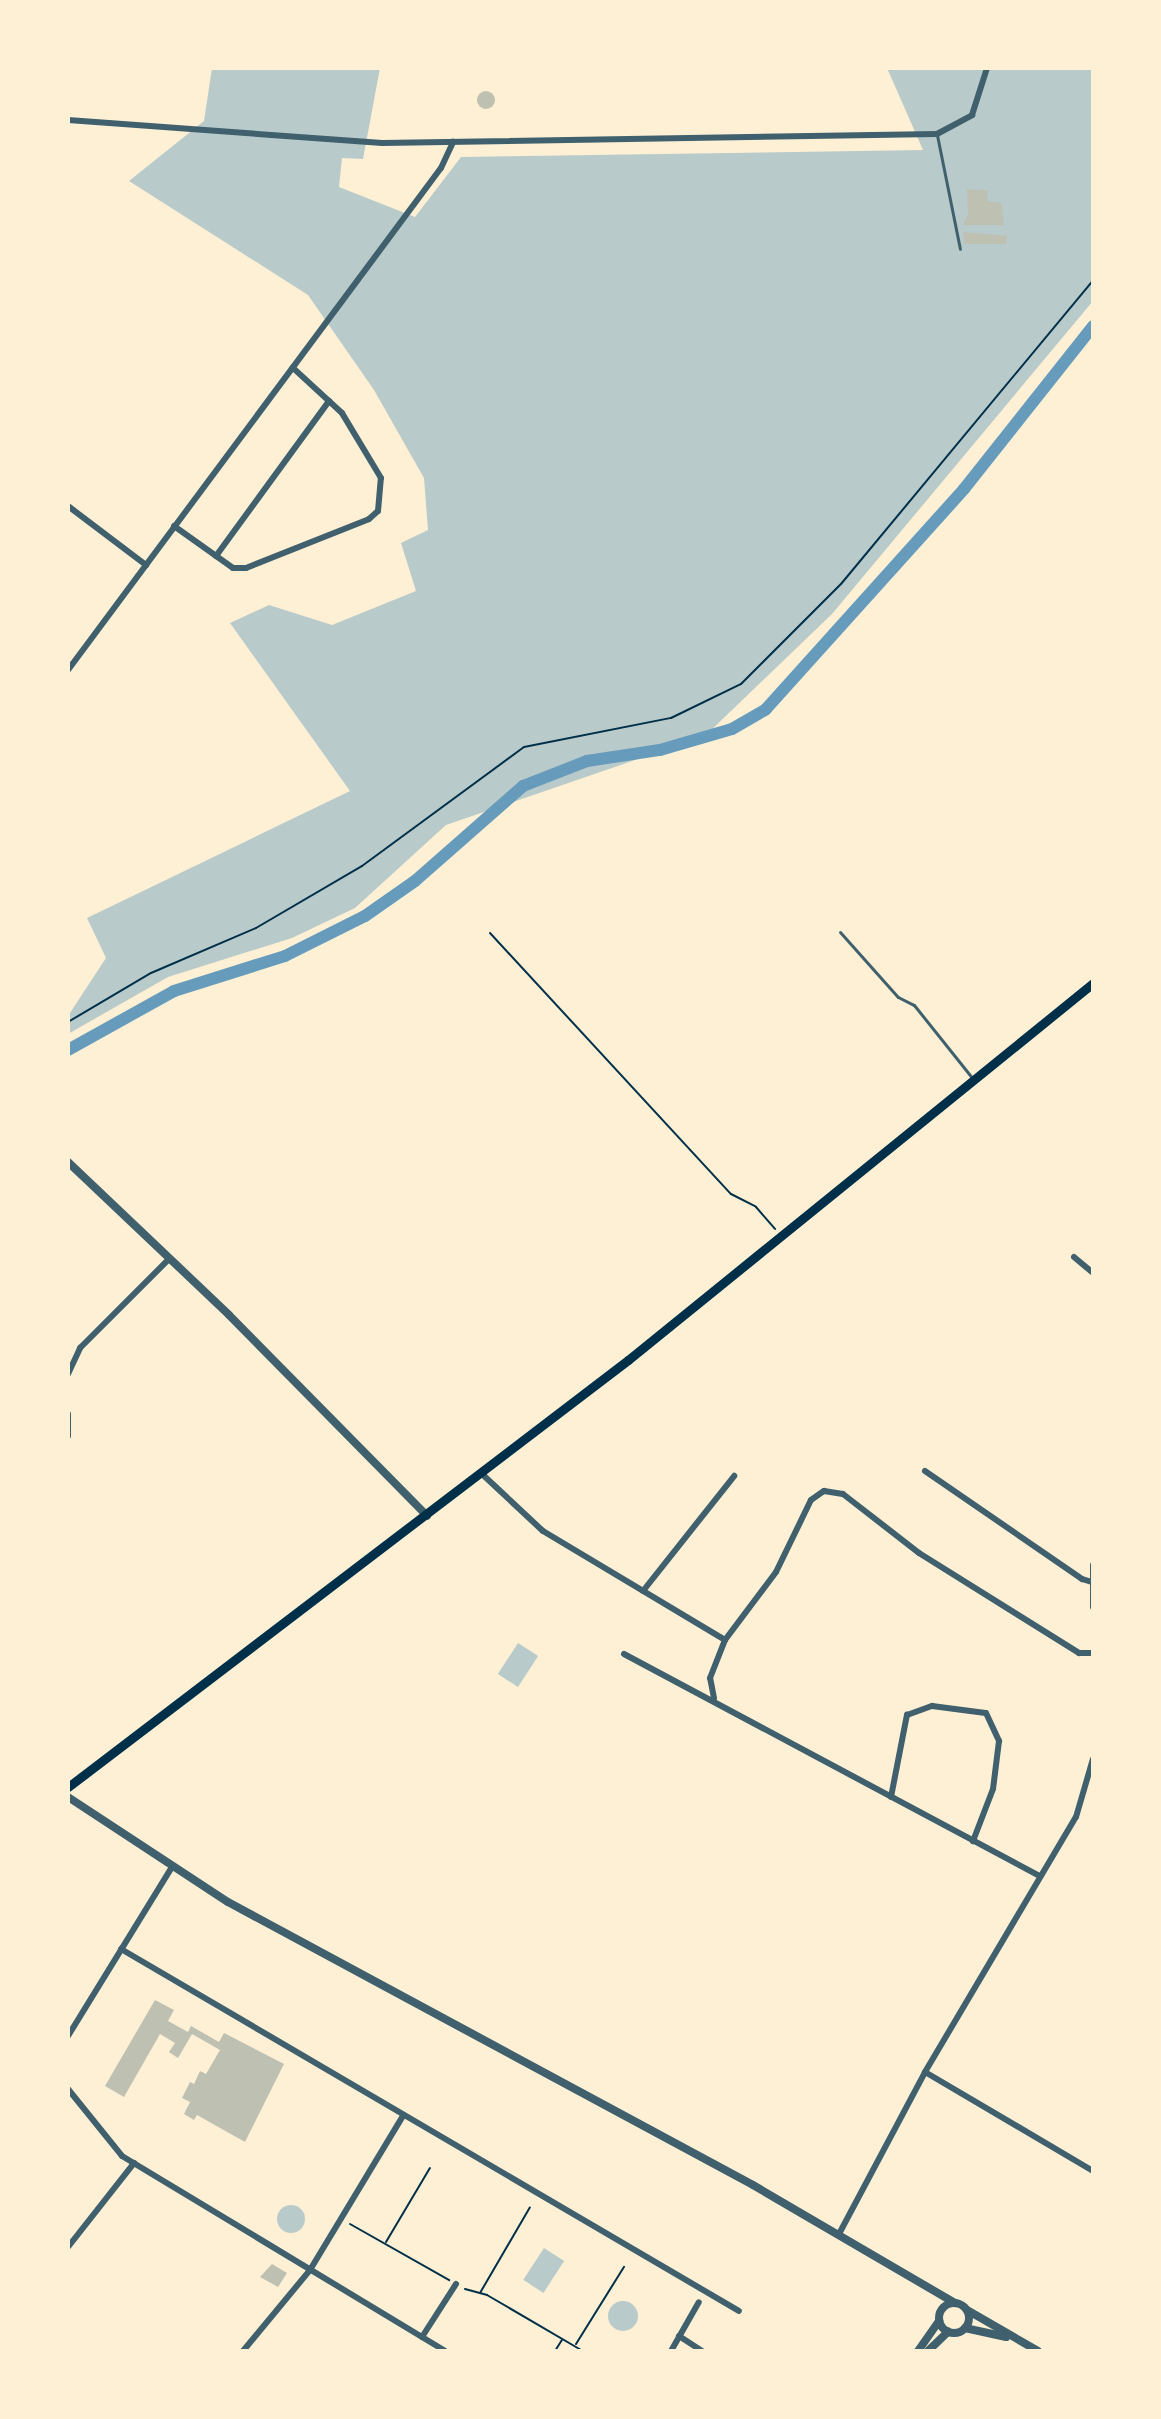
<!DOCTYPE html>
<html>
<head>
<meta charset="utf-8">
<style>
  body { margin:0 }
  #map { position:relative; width:1161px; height:2419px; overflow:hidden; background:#fdf0d5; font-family:Literata,serif }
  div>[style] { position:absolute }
  .green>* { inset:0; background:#b9caca; transform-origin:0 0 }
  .round { border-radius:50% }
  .canal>* { height:12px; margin:-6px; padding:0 6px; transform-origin:6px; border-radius:6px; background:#669bbc }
  .building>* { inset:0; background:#bec0b2 }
  .path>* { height:2px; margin:-1px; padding:0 1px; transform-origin:1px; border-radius:1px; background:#003049 }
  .service>* { height:3px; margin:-1.5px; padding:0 1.5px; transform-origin:1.5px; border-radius:1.5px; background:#3f606c }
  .minor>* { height:6px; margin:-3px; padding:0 3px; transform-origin:3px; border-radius:3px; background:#3f606c }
  .tertiary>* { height:8px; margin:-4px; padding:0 4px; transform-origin:4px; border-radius:4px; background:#3f606c }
  .tertiary>.ring { margin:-4px; padding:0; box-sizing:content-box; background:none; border:8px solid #3f606c; border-radius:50% }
  .secondary>* { height:9px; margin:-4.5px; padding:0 4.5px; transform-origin:4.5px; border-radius:4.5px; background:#003049 }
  span { translate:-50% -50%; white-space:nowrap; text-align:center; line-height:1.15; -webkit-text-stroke:8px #fdf0d5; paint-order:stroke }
  .frame { position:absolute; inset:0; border:70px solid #fdf0d5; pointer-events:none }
</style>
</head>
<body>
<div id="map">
  <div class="green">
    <i style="clip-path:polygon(212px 68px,380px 68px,363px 159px,342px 158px,339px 187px,415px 217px,461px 157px,923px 150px,887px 68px,1093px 68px,1093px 301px,832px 614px,705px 736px,446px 825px,355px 908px,292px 938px,168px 977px,68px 1034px,68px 1016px,106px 958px,87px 918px,350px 791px,230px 623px,269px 605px,332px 625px,416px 591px,401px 543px,428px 530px,424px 478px,374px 390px,308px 295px,129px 181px,204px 121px)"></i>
    <i style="left:518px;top:1643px;width:24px;height:37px;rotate:33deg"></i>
    <i class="round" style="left:277px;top:2205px;width:28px;height:28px"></i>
    <i style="left:544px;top:2248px;width:24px;height:38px;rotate:33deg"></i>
    <i class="round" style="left:608px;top:2301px;width:30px;height:30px"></i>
  </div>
  <div class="canal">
    <i style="left:68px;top:1050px;width:121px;rotate:-29.1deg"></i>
    <i style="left:174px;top:991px;width:116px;rotate:-17.5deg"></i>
    <i style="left:285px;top:956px;width:89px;rotate:-26.6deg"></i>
    <i style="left:365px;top:916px;width:61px;rotate:-35deg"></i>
    <i style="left:415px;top:881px;width:144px;rotate:-41.3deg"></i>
    <i style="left:523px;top:786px;width:69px;rotate:-21.3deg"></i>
    <i style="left:587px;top:761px;width:74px;rotate:-8.6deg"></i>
    <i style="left:660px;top:750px;width:75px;rotate:-16.3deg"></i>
    <i style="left:732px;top:729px;width:39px;rotate:-30deg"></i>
    <i style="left:766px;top:709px;width:296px;rotate:-48deg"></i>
    <i style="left:964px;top:489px;width:208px;rotate:-51.6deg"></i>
  </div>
  <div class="building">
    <i class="round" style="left:477px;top:91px;width:18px;height:18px"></i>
    <i style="clip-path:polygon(967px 189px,988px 191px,987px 201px,1001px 203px,1004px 225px,963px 225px,968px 215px)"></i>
    <i style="clip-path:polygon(963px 232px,1007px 236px,1006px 244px,965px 244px)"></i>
    <i style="clip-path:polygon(155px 2000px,174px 2010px,168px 2021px,188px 2032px,191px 2026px,219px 2042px,224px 2033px,284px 2064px,245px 2142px,197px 2115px,194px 2120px,184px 2114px,190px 2102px,182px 2098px,190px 2082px,194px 2084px,200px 2071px,206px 2074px,220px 2050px,192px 2034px,178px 2058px,169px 2052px,175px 2043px,160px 2034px,124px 2097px,105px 2086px)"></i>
    <i style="clip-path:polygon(272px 2264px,287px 2273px,278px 2287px,260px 2277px)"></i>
  </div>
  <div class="path">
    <i style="left:490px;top:933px;width:355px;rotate:47.3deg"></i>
    <i style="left:731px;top:1194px;width:28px;rotate:27deg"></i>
    <i style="left:756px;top:1207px;width:29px;rotate:49deg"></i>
    <i style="left:68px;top:1022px;width:96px;rotate:-30.6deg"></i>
    <i style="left:151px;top:973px;width:114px;rotate:-23.2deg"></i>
    <i style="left:256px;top:928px;width:123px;rotate:-30.3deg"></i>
    <i style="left:362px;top:866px;width:201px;rotate:-36.3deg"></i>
    <i style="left:524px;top:747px;width:150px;rotate:-11.2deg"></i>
    <i style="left:671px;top:718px;width:78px;rotate:-25.9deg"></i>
    <i style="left:741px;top:684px;width:141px;rotate:-45deg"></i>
    <i style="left:841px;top:584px;width:394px;rotate:-50.3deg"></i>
    <i style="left:350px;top:2224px;width:114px;rotate:29.5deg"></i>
    <i style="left:386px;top:2242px;width:86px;rotate:-59.3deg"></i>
    <i style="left:465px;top:2289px;width:23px;rotate:15deg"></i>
    <i style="left:487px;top:2295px;width:111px;rotate:30.3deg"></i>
    <i style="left:480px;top:2293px;width:99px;rotate:-59.8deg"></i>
    <i style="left:576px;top:2344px;width:91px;rotate:-58.1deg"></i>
    <i style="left:555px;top:2351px;width:13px;rotate:-58deg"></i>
  </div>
  <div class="service">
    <i style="left:937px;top:135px;width:116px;rotate:78.6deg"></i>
    <i style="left:840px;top:932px;width:87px;rotate:48.3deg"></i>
    <i style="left:898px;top:997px;width:18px;rotate:27deg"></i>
    <i style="left:914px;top:1005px;width:95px;rotate:51.4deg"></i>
  </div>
  <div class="minor">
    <i style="left:68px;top:120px;width:315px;rotate:4.2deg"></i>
    <i style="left:382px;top:143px;width:555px;rotate:-0.93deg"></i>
    <i style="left:937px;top:134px;width:40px;rotate:-28deg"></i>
    <i style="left:972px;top:115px;width:49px;rotate:-72.3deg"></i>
    <i style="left:68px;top:506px;width:98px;rotate:37.1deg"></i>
    <i style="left:174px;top:526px;width:72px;rotate:35.4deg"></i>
    <i style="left:233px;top:568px;width:13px"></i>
    <i style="left:246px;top:568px;width:132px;rotate:-21.7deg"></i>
    <i style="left:369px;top:519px;width:12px;rotate:-42deg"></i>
    <i style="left:378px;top:511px;width:33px;rotate:-85deg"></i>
    <i style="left:381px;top:478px;width:76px;rotate:-121deg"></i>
    <i style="left:342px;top:413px;width:67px;rotate:-137.4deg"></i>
    <i style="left:216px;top:556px;width:192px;rotate:-53.9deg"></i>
    <i style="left:68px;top:670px;width:625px;rotate:-53.39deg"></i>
    <i style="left:441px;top:168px;width:29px;rotate:-65deg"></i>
    <i style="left:1074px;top:1257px;width:25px;rotate:40deg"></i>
    <i style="left:68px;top:1374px;width:29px;rotate:-65deg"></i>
    <i style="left:80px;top:1348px;width:127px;rotate:-45deg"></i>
    <i style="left:68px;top:1414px;width:22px;rotate:90deg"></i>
    <i style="left:925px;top:1471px;width:191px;rotate:34.5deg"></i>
    <i style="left:1082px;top:1579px;width:10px;rotate:17deg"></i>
    <i style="left:482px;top:1474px;width:83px;rotate:43.1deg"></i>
    <i style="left:543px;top:1531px;width:212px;rotate:30.9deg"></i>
    <i style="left:1093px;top:1565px;width:42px;rotate:90deg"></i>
    <i style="left:643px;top:1591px;width:147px;rotate:-51.6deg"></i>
    <i style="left:624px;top:1654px;width:472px;rotate:28.1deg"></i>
    <i style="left:714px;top:1698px;width:20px;rotate:-101deg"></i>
    <i style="left:710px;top:1678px;width:41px;rotate:-68.5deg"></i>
    <i style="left:725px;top:1640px;width:85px;rotate:-53.1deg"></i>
    <i style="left:776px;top:1572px;width:80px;rotate:-64.1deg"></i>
    <i style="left:811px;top:1500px;width:16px;rotate:-35deg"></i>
    <i style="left:824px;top:1491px;width:19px;rotate:9deg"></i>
    <i style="left:843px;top:1494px;width:96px;rotate:37.8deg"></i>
    <i style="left:919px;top:1553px;width:189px;rotate:32deg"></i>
    <i style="left:1079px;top:1653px;width:14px"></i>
    <i style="left:891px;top:1797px;width:84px;rotate:-79deg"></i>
    <i style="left:907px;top:1715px;width:27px;rotate:-20deg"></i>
    <i style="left:932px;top:1706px;width:54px;rotate:7.4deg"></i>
    <i style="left:986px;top:1713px;width:31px;rotate:65deg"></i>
    <i style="left:999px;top:1741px;width:48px;rotate:97.1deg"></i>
    <i style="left:993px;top:1789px;width:56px;rotate:111deg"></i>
    <i style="left:121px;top:1949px;width:716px;rotate:30.36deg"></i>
    <i style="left:68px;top:2036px;width:198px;rotate:-58.4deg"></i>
    <i style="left:925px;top:2072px;width:195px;rotate:30.5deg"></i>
    <i style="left:68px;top:2089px;width:86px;rotate:51.1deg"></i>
    <i style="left:122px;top:2156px;width:377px;rotate:31.1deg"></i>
    <i style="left:839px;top:2234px;width:183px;rotate:-62deg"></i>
    <i style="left:925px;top:2072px;width:296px;rotate:-59.4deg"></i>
    <i style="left:1076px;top:1817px;width:60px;rotate:-73.7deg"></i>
    <i style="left:68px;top:2247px;width:107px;rotate:-51.8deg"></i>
    <i style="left:679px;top:2336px;width:27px;rotate:33deg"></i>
    <i style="left:422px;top:2337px;width:63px;rotate:-57.3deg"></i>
    <i style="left:243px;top:2351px;width:105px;rotate:-50.4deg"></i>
    <i style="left:310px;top:2270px;width:180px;rotate:-58.9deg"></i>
    <i style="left:671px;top:2351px;width:56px;rotate:-60.3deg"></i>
  </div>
  <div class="tertiary">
    <i style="left:68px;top:1162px;width:222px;rotate:43.5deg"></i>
    <i style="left:229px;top:1315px;width:282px;rotate:45.4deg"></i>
    <i style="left:68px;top:1797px;width:191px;rotate:33.3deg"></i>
    <i style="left:228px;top:1902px;width:596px;rotate:28.33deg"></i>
    <i style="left:753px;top:2185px;width:234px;rotate:30.3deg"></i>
    <i class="ring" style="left:939px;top:2303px;width:22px;height:22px"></i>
    <i style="left:967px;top:2310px;width:82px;rotate:30deg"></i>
    <i style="left:965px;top:2328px;width:42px;rotate:12.4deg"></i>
    <i style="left:918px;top:2351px;width:37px;rotate:-55deg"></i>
    <i style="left:928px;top:2351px;width:28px;rotate:-44deg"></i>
  </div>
  <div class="secondary">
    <i style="left:68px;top:1787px;width:704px;rotate:-37.33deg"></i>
    <i style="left:628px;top:1360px;width:599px;rotate:-39.03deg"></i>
  </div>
  <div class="frame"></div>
</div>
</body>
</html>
